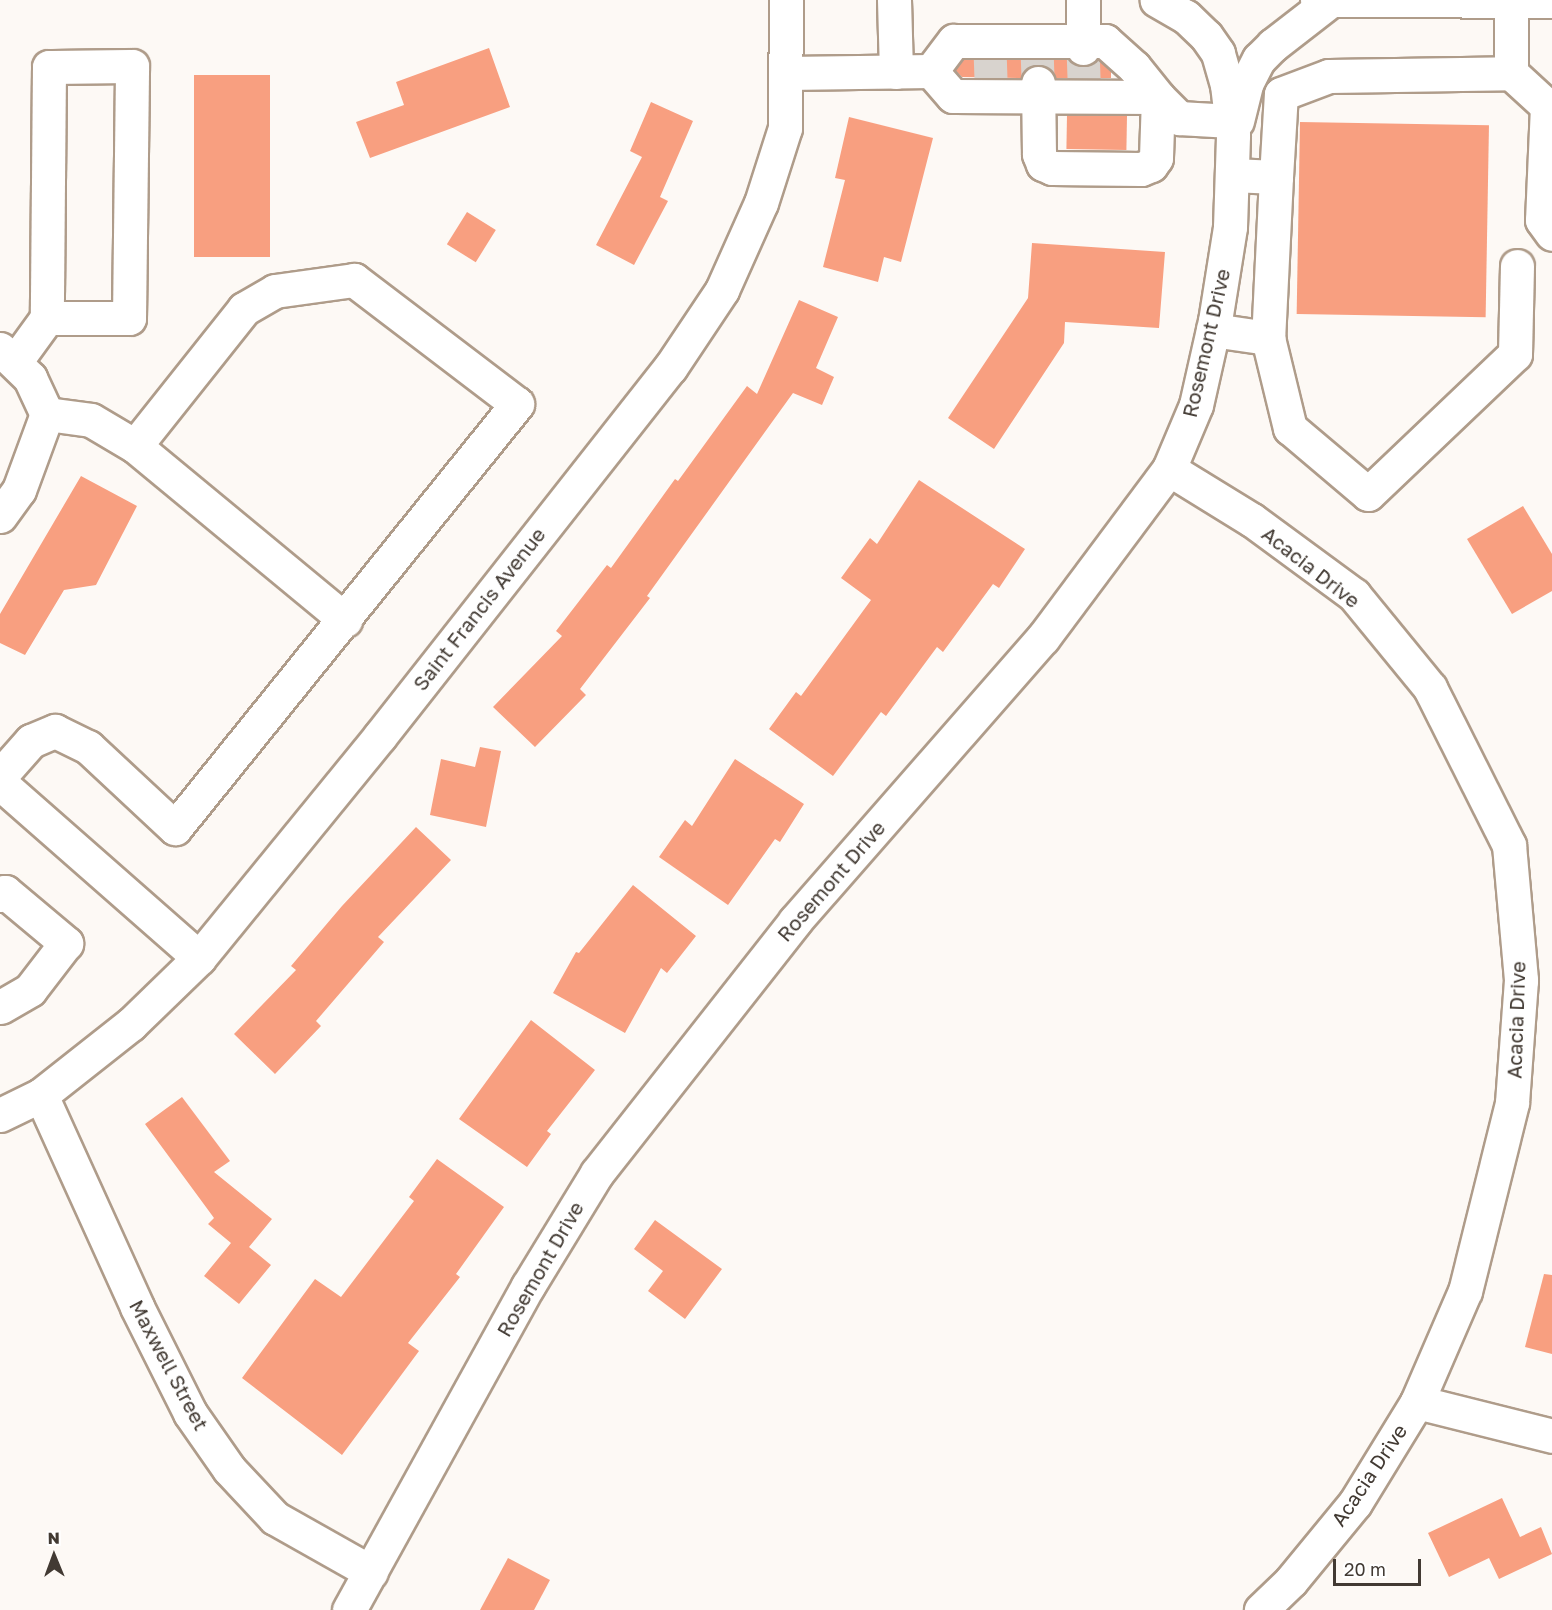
<!DOCTYPE html>
<html>
<head>
<meta charset="utf-8">
<style>
  body { margin:0 }
  #map { position:relative; width:1552px; height:1610px; overflow:hidden; background:#fdf9f5; font-family:"Golos Text",sans-serif }
  div>[style] { position:absolute }
  .building>* { inset:0; background:#f89f80; transform-origin:0 0 }
  .minor-tunnel>* { height:33px; margin-top:-16.5px; transform-origin:0; background:repeating-linear-gradient(90deg,#d8d3ce 0 33px,transparent 0 49px) }
  .roads { filter:drop-shadow(2px 0 #af9c8a) drop-shadow(-2px 0 #af9c8a) drop-shadow(0 2px #af9c8a) drop-shadow(0 -2px #af9c8a) }
  .minor>* { height:33px; margin:-16.5px; padding:0 16.5px; transform-origin:16.5px; border-radius:16.5px; background:#fff }
  .major>* { height:33px; margin:-16.5px; padding:0 16.5px; transform-origin:16.5px; border-radius:16.5px; background:#fff }
  span { translate:-50% -50%; white-space:nowrap; text-align:center; line-height:1.15; -webkit-text-stroke:4.5px #fff; paint-order:stroke }
  .street-label { font-size:20px; color:#423a33 }
  .north { position:absolute; left:24px; top:1526px; width:60px; height:60px; -webkit-text-stroke:4px #fff; paint-order:stroke; rotate:359deg; font-size:16px; font-weight:700; line-height:24px; text-align:center; color:#423a33 }
  .north::after { content:''; display:block; margin:auto; width:21px; height:27px; background:#423a33; clip-path:polygon(50% 0,100% 100%,50% 72%,0 100%) }
  .scale { position:absolute; left:1333px; top:1559px; width:88px; height:27px; box-sizing:border-box; border:3px solid #423a33; border-top:0; padding-left:8px; font-size:18px; line-height:21px; white-space:nowrap; color:#423a33; -webkit-text-stroke:4px #fff; paint-order:stroke }
</style>
</head>
<body>
<div id="map">
  <div class="building">
    <i style="clip-path:polygon(489px 48px,510px 107px,370px 158px,356px 122px,404px 105px,396px 82px)"></i>
    <i style="clip-path:polygon(963px 60px,1069px 60px,1082px 67px,1098px 60px,1111px 71px,1111px 78px,1055px 78px,1048px 67px,1038px 64px,1028px 67px,1021px 78px,962px 77px,955px 70px)"></i>
    <i style="left:270px;top:75px;width:182px;height:76px;rotate:90deg"></i>
    <i style="clip-path:polygon(651px 102px,693px 121px,660px 197px,668px 201px,634px 265px,596px 245px,642px 157px,630px 151px)"></i>
    <i style="left:1067px;top:115px;width:60px;height:34px;rotate:1deg"></i>
    <i style="clip-path:polygon(849px 117px,933px 138px,901px 262px,884px 257px,878px 282px,823px 267px,845px 180px,835px 178px)"></i>
    <i style="left:1300px;top:122px;width:189px;height:192px;rotate:1deg"></i>
    <i style="left:467px;top:212px;width:34px;height:38px;rotate:32deg"></i>
    <i style="clip-path:polygon(1032px 243px,1165px 252px,1159px 328px,1065px 322px,1064px 343px,994px 449px,948px 418px,1028px 298px)"></i>
    <i style="clip-path:polygon(799px 300px,838px 317px,816px 368px,834px 377px,822px 405px,793px 393px,647px 596px,650px 598px,580px 689px,586px 695px,535px 747px,493px 707px,562px 636px,556px 631px,607px 565px,611px 568px,675px 479px,678px 481px,747px 386px,757px 394px)"></i>
    <i style="clip-path:polygon(81px 476px,137px 506px,96px 585px,64px 590px,25px 655px,0 643px,0 614px)"></i>
    <i style="clip-path:polygon(919px 480px,1025px 549px,999px 588px,993px 584px,943px 652px,937px 647px,886px 716px,881px 712px,833px 776px,769px 729px,796px 692px,801px 696px,871px 600px,841px 578px,870px 538px,877px 544px)"></i>
    <i style="clip-path:polygon(1523px 506px,1552px 554px,1552px 591px,1512px 614px,1467px 539px)"></i>
    <i style="clip-path:polygon(480px 747px,501px 751px,486px 827px,430px 815px,441px 759px,475px 767px)"></i>
    <i style="clip-path:polygon(735px 759px,804px 804px,780px 842px,775px 839px,728px 905px,659px 857px,685px 820px,692px 826px)"></i>
    <i style="clip-path:polygon(416px 827px,451px 860px,378px 937px,384px 942px,316px 1021px,321px 1026px,275px 1074px,234px 1034px,296px 970px,291px 966px,342px 906px)"></i>
    <i style="clip-path:polygon(633px 885px,696px 936px,667px 973px,661px 968px,625px 1033px,553px 993px,576px 952px,579px 953px)"></i>
    <i style="clip-path:polygon(531px 1020px,595px 1070px,547px 1131px,551px 1134px,527px 1167px,459px 1119px)"></i>
    <i style="clip-path:polygon(182px 1097px,230px 1161px,214px 1172px,272px 1219px,249px 1247px,271px 1265px,239px 1304px,204px 1276px,231px 1243px,208px 1224px,214px 1218px,145px 1124px)"></i>
    <i style="clip-path:polygon(437px 1159px,504px 1207px,456px 1274px,460px 1277px,408px 1343px,419px 1351px,342px 1455px,242px 1378px,315px 1279px,341px 1297px,414px 1201px,409px 1197px)"></i>
    <i style="clip-path:polygon(655px 1220px,722px 1269px,685px 1319px,648px 1291px,663px 1271px,634px 1249px)"></i>
    <i style="clip-path:polygon(1544px 1274px,1552px 1275px,1552px 1354px,1525px 1347px)"></i>
    <i style="clip-path:polygon(1502px 1498px,1520px 1537px,1541px 1527px,1552px 1554px,1499px 1579px,1489px 1558px,1449px 1577px,1428px 1533px)"></i>
    <i style="clip-path:polygon(508px 1558px,550px 1580px,534px 1610px,480px 1610px)"></i>
  </div>
  <div class="minor-tunnel">
    <i style="left:1083px;top:48px;width:35px;rotate:88deg"></i>
    <i style="left:1037px;top:49px;width:34px;rotate:88deg"></i>
    <i style="left:990px;top:50px;width:34px;rotate:88deg"></i>
  </div>
  <div class="roads">
    <div class="minor">
      <i style="left:894px;top:0;width:72px;rotate:88.4deg"></i>
      <i style="left:1083px;top:0;width:48px;rotate:90deg"></i>
      <i style="left:1511px;top:1px;width:72px;rotate:90deg"></i>
      <i style="left:1511px;top:73px;width:49px;rotate:42.5deg"></i>
      <i style="left:1547px;top:106px;width:5px"></i>
      <i style="left:931px;top:71px;width:38px;rotate:-53deg"></i>
      <i style="left:954px;top:41px;width:151px"></i>
      <i style="left:1105px;top:41px;width:39px;rotate:42deg"></i>
      <i style="left:1134px;top:67px;width:38px;rotate:51deg"></i>
      <i style="left:1158px;top:97px;width:61px;rotate:91.9deg"></i>
      <i style="left:1156px;top:158px;width:9px;rotate:126deg"></i>
      <i style="left:1151px;top:165px;width:11px;rotate:158deg"></i>
      <i style="left:1141px;top:169px;width:89px;rotate:-179.4deg"></i>
      <i style="left:1052px;top:168px;width:10px;rotate:-156deg"></i>
      <i style="left:1043px;top:164px;width:11px;rotate:-112deg"></i>
      <i style="left:1039px;top:154px;width:71px;rotate:-90.8deg"></i>
      <i style="left:787px;top:73px;width:144px;rotate:-0.8deg"></i>
      <i style="left:931px;top:71px;width:33px;rotate:49deg"></i>
      <i style="left:953px;top:96px;width:205px;rotate:0.3deg"></i>
      <i style="left:1158px;top:97px;width:30px;rotate:45deg"></i>
      <i style="left:1179px;top:118px;width:52px;rotate:3.3deg"></i>
      <i style="left:1547px;top:106px;width:114px;rotate:92.5deg"></i>
      <i style="left:1542px;top:220px;width:17px;rotate:54deg"></i>
      <i style="left:1237px;top:121px;width:38px;rotate:-76deg"></i>
      <i style="left:1246px;top:84px;width:28px;rotate:-63deg"></i>
      <i style="left:1259px;top:59px;width:20px;rotate:-45deg"></i>
      <i style="left:1273px;top:45px;width:73px;rotate:-37.8deg"></i>
      <i style="left:1232px;top:175px;width:44px;rotate:2.6deg"></i>
      <i style="left:1276px;top:177px;width:161px;rotate:92.8deg"></i>
      <i style="left:1268px;top:338px;width:93px;rotate:76.3deg"></i>
      <i style="left:1290px;top:428px;width:102px;rotate:40.2deg"></i>
      <i style="left:1368px;top:494px;width:203px;rotate:-43.6deg"></i>
      <i style="left:1515px;top:354px;width:88px;rotate:-88.7deg"></i>
      <i style="left:1276px;top:177px;width:83px;rotate:-86.6deg"></i>
      <i style="left:1281px;top:94px;width:51px;rotate:-20.6deg"></i>
      <i style="left:1329px;top:76px;width:182px;rotate:-0.9deg"></i>
      <i style="left:1213px;top:330px;width:56px;rotate:8.3deg"></i>
      <i style="left:0;top:349px;width:42px;rotate:44deg"></i>
      <i style="left:30px;top:378px;width:40px;rotate:65deg"></i>
      <i style="left:47px;top:414px;width:44px;rotate:7.8deg"></i>
      <i style="left:91px;top:420px;width:51px;rotate:30.6deg"></i>
      <i style="left:135px;top:446px;width:273px;rotate:39.6deg"></i>
      <i style="left:15px;top:362px;width:54px;rotate:-54deg"></i>
      <i style="left:47px;top:318px;width:82px"></i>
      <i style="left:129px;top:318px;width:252px;rotate:-89.3deg"></i>
      <i style="left:132px;top:66px;width:83px;rotate:179.3deg"></i>
      <i style="left:49px;top:67px;width:251px;rotate:90.5deg"></i>
      <i style="left:1169px;top:469px;width:97px;rotate:31.6deg"></i>
      <i style="left:1252px;top:520px;width:127px;rotate:36.3deg"></i>
      <i style="left:1354px;top:595px;width:120px;rotate:50.7deg"></i>
      <i style="left:1430px;top:688px;width:176px;rotate:63.3deg"></i>
      <i style="left:1509px;top:845px;width:136px;rotate:84.9deg"></i>
      <i style="left:1521px;top:980px;width:123px;rotate:94.2deg"></i>
      <i style="left:1512px;top:1103px;width:194px;rotate:104deg"></i>
      <i style="left:1465px;top:1291px;width:121px;rotate:113.4deg"></i>
      <i style="left:1417px;top:1402px;width:119px;rotate:121.5deg"></i>
      <i style="left:1355px;top:1503px;width:101px;rotate:129.4deg"></i>
      <i style="left:1291px;top:1581px;width:42px;rotate:136deg"></i>
      <i style="left:0;top:516px;width:32px;rotate:-54deg"></i>
      <i style="left:19px;top:490px;width:81px;rotate:-69.8deg"></i>
      <i style="left:0;top:776px;width:47px;rotate:-48.5deg"></i>
      <i style="left:31px;top:741px;width:26px;rotate:-23deg"></i>
      <i style="left:55px;top:731px;width:37px;rotate:26deg"></i>
      <i style="left:88px;top:747px;width:119px;rotate:43deg"></i>
      <i style="left:175px;top:828px;width:545px;rotate:-51.11deg"></i>
      <i style="left:517px;top:404px;width:205px;rotate:-142.7deg"></i>
      <i style="left:354px;top:280px;width:80px;rotate:172.1deg"></i>
      <i style="left:275px;top:291px;width:36px;rotate:150deg"></i>
      <i style="left:244px;top:309px;width:175px;rotate:128.5deg"></i>
      <i style="left:0;top:783px;width:265px;rotate:41.3deg"></i>
      <i style="left:0;top:895px;width:6px;rotate:-31deg"></i>
      <i style="left:5px;top:892px;width:80px;rotate:39.9deg"></i>
      <i style="left:66px;top:943px;width:59px;rotate:127.5deg"></i>
      <i style="left:30px;top:990px;width:34px;rotate:150deg"></i>
      <i style="left:41px;top:1095px;width:233px;rotate:65.6deg"></i>
      <i style="left:137px;top:1307px;width:119px;rotate:63.4deg"></i>
      <i style="left:190px;top:1413px;width:68px;rotate:55.1deg"></i>
      <i style="left:229px;top:1469px;width:67px;rotate:46.8deg"></i>
      <i style="left:275px;top:1518px;width:110px;rotate:29.4deg"></i>
      <i style="left:0;top:1115px;width:46px;rotate:-26deg"></i>
      <i style="left:41px;top:1095px;width:115px;rotate:-38.3deg"></i>
      <i style="left:131px;top:1024px;width:95px;rotate:-44.1deg"></i>
      <i style="left:199px;top:958px;width:286px;rotate:-50.8deg"></i>
      <i style="left:380px;top:736px;width:469px;rotate:-51.8deg"></i>
      <i style="left:670px;top:368px;width:94px;rotate:-56.3deg"></i>
      <i style="left:722px;top:290px;width:95px;rotate:-65.9deg"></i>
      <i style="left:761px;top:203px;width:79px;rotate:-72.3deg"></i>
      <i style="left:785px;top:128px;width:128px;rotate:-89.6deg"></i>
      <i style="left:1417px;top:1402px;width:139px;rotate:14.1deg"></i>
      <i style="left:349px;top:1610px;width:370px;rotate:-61.1deg"></i>
      <i style="left:528px;top:1286px;width:132px;rotate:-58.6deg"></i>
      <i style="left:597px;top:1173px;width:320px;rotate:-51.8deg"></i>
      <i style="left:795px;top:921px;width:376px;rotate:-48.8deg"></i>
      <i style="left:1043px;top:638px;width:211px;rotate:-53.3deg"></i>
      <i style="left:1169px;top:469px;width:69px;rotate:-67.1deg"></i>
      <i style="left:1196px;top:405px;width:86px;rotate:-77.3deg"></i>
      <i style="left:1215px;top:321px;width:95px;rotate:-80.9deg"></i>
      <i style="left:1230px;top:227px;width:92px;rotate:-88.1deg"></i>
      <i style="left:1233px;top:135px;width:50px;rotate:-96.8deg"></i>
      <i style="left:1227px;top:85px;width:33px;rotate:-106deg"></i>
      <i style="left:1218px;top:53px;width:21px;rotate:-125deg"></i>
      <i style="left:1206px;top:36px;width:28px;rotate:-136deg"></i>
      <i style="left:1186px;top:17px;width:34px;rotate:-150deg"></i>
    </div>
    <div class="major">
      <i style="left:1317px;top:0;width:235px;rotate:0.2deg"></i>
    </div>
  </div>
  <div class="street-label">
    <span style="left:1206px;top:343px;rotate:-77deg">Rosemont Drive</span>
    <span style="left:1311px;top:567px;rotate:38deg">Acacia Drive</span>
    <span style="left:479px;top:609px;rotate:-52deg">Saint Francis Avenue</span>
    <span style="left:831px;top:881px;rotate:-49deg">Rosemont Drive</span>
    <span style="left:1516px;top:1020px;rotate:-88deg">Acacia Drive</span>
    <span style="left:540px;top:1269px;rotate:-60deg">Rosemont Drive</span>
    <span style="left:169px;top:1365px;rotate:62deg">Maxwell Street</span>
    <span style="left:1369px;top:1475px;rotate:-56deg">Acacia Drive</span>
  </div>
  <div class="north">N</div>
  <div class="scale">20 m</div>
</div>
</body>
</html>
